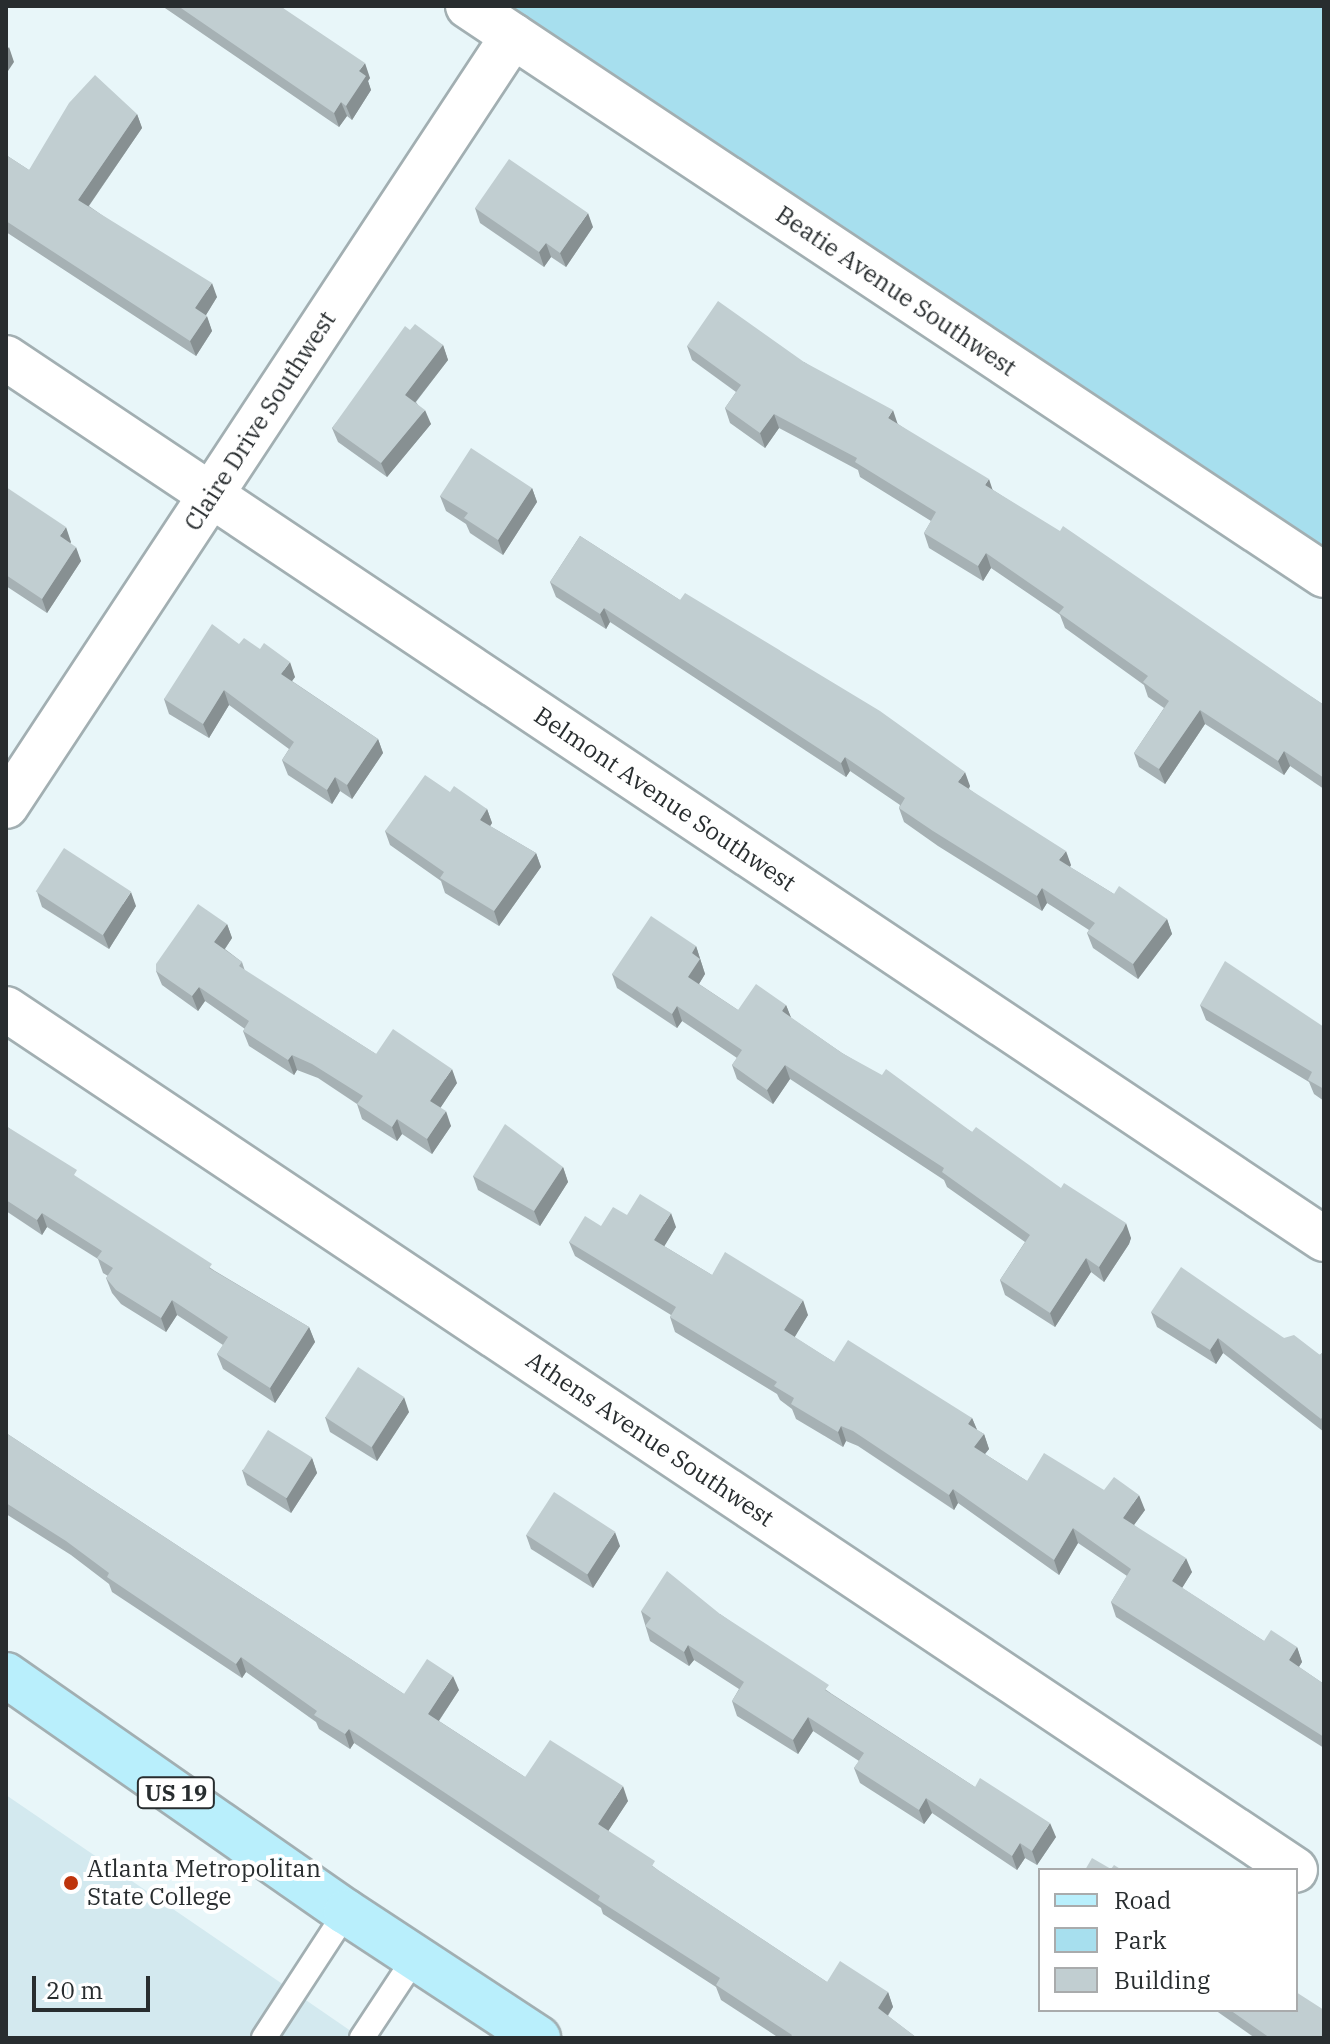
<!DOCTYPE html>
<html>
<head>
<meta charset="utf-8">
<style>
  body { margin:0 }
  #map { position:relative; width:1330px; height:2044px; overflow:hidden; background:#e8f6f9; font-family:"IBM Plex Serif",serif }
  div>[style] { position:absolute }
  .built>* { inset:0; background:#d3e9ef }
  .green>* { inset:0; background:#a7dfee }
  .roads { filter:drop-shadow(2px 0 #a2afb2) drop-shadow(-2px 0 #a2afb2) drop-shadow(0 2px #a2afb2) drop-shadow(0 -2px #a2afb2) }
  .service>* { height:24px; margin:-12px; padding:0 12px; transform-origin:12px; border-radius:12px; background:#fff }
  .minor>* { height:44px; margin:-22px; padding:0 22px; transform-origin:22px; border-radius:22px; background:#fff }
  .primary>* { height:44px; margin:-22px; padding:0 22px; transform-origin:22px; border-radius:22px; background:#b9effc }
  .wall>* { inset:0; background:#a6b1b4 }
  .shaded-wall>* { inset:0; background:#879092 }
  .building>* { inset:0; background:#c1ced1; transform-origin:0 0 }
  .dots>* { width:22px; height:22px; translate:-50% -50%; box-sizing:border-box; border:4px solid #fff; border-radius:50% }
  span { translate:-50% -50%; white-space:nowrap; text-align:center; line-height:1.15; -webkit-text-stroke:8px #fff; paint-order:stroke }
  .shield-label span { padding:2px 6px; background:#fff; border:2px solid; border-radius:6px; -webkit-text-stroke-width:0 }
  .shield-label { font-size:22px; color:#282d2f; font-weight:700 }
  .street-label { font-size:24px; color:#282d2f }
  .poi-label { font-size:24px; color:#282d2f }
  .left { translate:0 -50%; text-align:left }
  .frame { position:absolute; inset:0; border:8px solid #282d2f; pointer-events:none }
  .legend { position:absolute; left:1038px; top:1868px; width:260px; height:144px; box-sizing:border-box; background:#fff; border:2px solid #a9abac; margin:0; padding:10px 14px; list-style:none; font-size:24px; color:#282d2f }
  .legend li { display:flex; align-items:center; gap:16px; height:40px }
  .legend b { width:40px; border:2px solid #a9abac }
  .scale { position:absolute; left:32px; top:1976px; width:118px; height:36px; box-sizing:border-box; border:4px solid #282d2f; border-top:0; padding-left:10px; font-size:24px; line-height:28px; white-space:nowrap; color:#282d2f; -webkit-text-stroke:6px #fff; paint-order:stroke }
</style>
</head>
<body>
<div id="map">
  <div class="built">
    <i style="clip-path:polygon(6px 1795px,265px 1972px,361px 2038px,6px 2038px)"></i>
  </div>
  <div class="green">
    <i style="clip-path:polygon(457px 6px,1324px 6px,1324px 587px)"></i>
  </div>
  <div class="roads">
    <div class="service">
      <i style="left:264px;top:2038px;width:150px;rotate:-56.9deg"></i>
      <i style="left:362px;top:2038px;width:96px;rotate:-56.5deg"></i>
    </div>
    <div class="minor">
      <i style="left:468px;top:6px;width:1028px;rotate:33.61deg"></i>
      <i style="left:6px;top:358px;width:1585px;rotate:33.76deg"></i>
      <i style="left:6px;top:806px;width:922px;rotate:-56.64deg"></i>
      <i style="left:6px;top:1009px;width:1550px;rotate:33.74deg"></i>
    </div>
    <div class="primary">
      <i style="left:6px;top:1675px;width:414px;rotate:34.9deg"></i>
      <i style="left:346px;top:1912px;width:230px;rotate:33.3deg"></i>
    </div>
  </div>
  <div class="wall">
    <i style="clip-path:polygon(162px 6px,280px 6px,370px 78px,368px 81px,371px 90px,352px 120px,347px 116px,339px 127px)"></i>
    <i style="clip-path:polygon(137px 114px,142px 128px,89px 206px,217px 297px,206px 315px,212px 331px,196px 356px,6px 232px,6px 155px,29px 170px)"></i>
    <i style="clip-path:polygon(475px 208px,593px 227px,566px 267px,551px 257px,544px 267px,480px 223px)"></i>
    <i style="clip-path:polygon(410px 330px,443px 345px,448px 360px,416px 402px,431px 424px,387px 477px,338px 442px,332px 428px)"></i>
    <i style="clip-path:polygon(687px 346px,804px 362px,898px 424px,993px 490px,1324px 705px,1324px 789px,1290px 766px,1284px 775px,1205px 724px,1165px 784px,1139px 767px,1134px 753px,1164px 708px,1148px 697px,1144px 685px,1065px 628px,1060px 615px,991px 568px,983px 581px,929px 548px,924px 533px,931px 521px,860px 477px,858px 470px,779px 428px,765px 448px,730px 423px,725px 408px,736px 392px,692px 360px)"></i>
    <i style="clip-path:polygon(6px 487px,71px 542px,70px 543px,81px 561px,47px 613px,6px 586px)"></i>
    <i style="clip-path:polygon(532px 488px,537px 502px,503px 555px,470px 533px,466px 524px,446px 511px,440px 496px)"></i>
    <i style="clip-path:polygon(580px 536px,970px 786px,969px 789px,1071px 865px,1070px 867px,1114px 894px,1167px 919px,1172px 934px,1138px 979px,1093px 948px,1087px 933px,1089px 930px,1047px 903px,1042px 911px,938px 846px,904px 822px,899px 808px,900px 805px,850px 771px,846px 777px,610px 622px,606px 629px,556px 597px,550px 582px)"></i>
    <i style="clip-path:polygon(239px 644px,295px 677px,292px 681px,378px 739px,383px 753px,352px 799px,340px 791px,332px 804px,288px 775px,282px 760px,289px 749px,229px 705px,209px 738px,169px 714px,164px 699px)"></i>
    <i style="clip-path:polygon(450px 792px,487px 809px,492px 823px,490px 826px,536px 853px,541px 867px,499px 926px,445px 893px,441px 881px,390px 845px,385px 831px)"></i>
    <i style="clip-path:polygon(37px 892px,136px 906px,109px 949px,42px 907px)"></i>
    <i style="clip-path:polygon(227px 924px,232px 938px,225px 949px,242px 962px,245px 971px,376px 1054px,457px 1083px,440px 1108px,451px 1126px,432px 1154px,402px 1134px,397px 1141px,362px 1119px,357px 1104px,318px 1078px,297px 1070px,294px 1075px,249px 1046px,243px 1031px,245px 1029px,205px 1001px,198px 1011px,162px 985px,156px 971px)"></i>
    <i style="clip-path:polygon(696px 946px,705px 974px,699px 984px,738px 1010px,786px 1005px,791px 1018px,842px 1053px,972px 1132px,1131px 1238px,1129px 1244px,1104px 1282px,1091px 1272px,1055px 1327px,1005px 1295px,1000px 1280px,1025px 1242px,947px 1187px,944px 1180px,790px 1079px,773px 1104px,737px 1079px,732px 1065px,737px 1058px,682px 1021px,677px 1028px,617px 988px,612px 974px)"></i>
    <i style="clip-path:polygon(1200px 1005px,1324px 1027px,1324px 1101px,1314px 1094px,1309px 1082px,1206px 1020px)"></i>
    <i style="clip-path:polygon(6px 1126px,80px 1180px,215px 1271px,309px 1327px,315px 1342px,275px 1403px,223px 1369px,217px 1354px,223px 1345px,177px 1315px,166px 1332px,121px 1304px,112px 1293px,106px 1278px,108px 1276px,103px 1273px,98px 1259px,47px 1227px,42px 1235px,6px 1211px)"></i>
    <i style="clip-path:polygon(563px 1167px,568px 1182px,540px 1226px,478px 1190px,473px 1176px)"></i>
    <i style="clip-path:polygon(627px 1215px,676px 1227px,664px 1246px,712px 1275px,808px 1315px,794px 1337px,834px 1362px,972px 1418px,977px 1430px,984px 1434px,989px 1449px,985px 1454px,1027px 1481px,1104px 1490px,1145px 1510px,1134px 1525px,1192px 1572px,1182px 1588px,1264px 1641px,1297px 1647px,1302px 1662px,1299px 1667px,1324px 1684px,1324px 1748px,1116px 1617px,1111px 1602px,1127px 1576px,1078px 1543px,1059px 1575px,958px 1503px,954px 1510px,858px 1446px,846px 1441px,843px 1447px,796px 1419px,792px 1409px,780px 1400px,777px 1394px,675px 1332px,670px 1317px,671px 1315px,575px 1256px,569px 1242px)"></i>
    <i style="clip-path:polygon(1151px 1312px,1284px 1338px,1320px 1355px,1324px 1351px,1324px 1432px,1223px 1353px,1216px 1364px,1157px 1327px)"></i>
    <i style="clip-path:polygon(409px 1412px,377px 1461px,330px 1432px,325px 1417px)"></i>
    <i style="clip-path:polygon(6px 1433px,404px 1694px,459px 1690px,439px 1721px,525px 1777px,628px 1801px,608px 1831px,659px 1871px,827px 1982px,888px 1992px,893px 2007px,888px 2016px,917px 2038px,779px 2038px,721px 2000px,716px 1987px,603px 1914px,601px 1908px,354px 1743px,350px 1749px,319px 1729px,316px 1722px,246px 1672px,242px 1678px,112px 1592px,109px 1584px,71px 1555px,6px 1514px)"></i>
    <i style="clip-path:polygon(312px 1458px,317px 1473px,291px 1513px,247px 1485px,242px 1470px)"></i>
    <i style="clip-path:polygon(526px 1535px,620px 1546px,593px 1588px,531px 1549px)"></i>
    <i style="clip-path:polygon(641px 1611px,720px 1614px,832px 1694px,975px 1787px,1056px 1837px,1037px 1865px,1025px 1858px,1017px 1870px,932px 1813px,924px 1824px,860px 1783px,854px 1768px,859px 1761px,813px 1731px,798px 1754px,737px 1716px,732px 1701px,739px 1689px,694px 1660px,689px 1666px,650px 1641px)"></i>
    <i style="clip-path:polygon(1215px 2010px,1296px 2010px,1324px 2038px,1255px 2038px)"></i>
  </div>
  <div class="shaded-wall">
    <i style="clip-path:polygon(9px 47px,14px 62px,6px 74px,6px 51px)"></i>
    <i style="clip-path:polygon(365px 63px,370px 78px,368px 81px,371px 90px,352px 120px,346px 106px,359px 71px)"></i>
    <i style="clip-path:polygon(341px 102px,347px 116px,339px 127px,334px 113px)"></i>
    <i style="clip-path:polygon(137px 114px,142px 128px,83px 214px,78px 200px)"></i>
    <i style="clip-path:polygon(588px 213px,593px 227px,566px 267px,560px 253px)"></i>
    <i style="clip-path:polygon(546px 243px,551px 257px,544px 267px,539px 252px)"></i>
    <i style="clip-path:polygon(212px 283px,217px 297px,201px 323px,195px 308px)"></i>
    <i style="clip-path:polygon(207px 316px,212px 331px,196px 356px,190px 341px)"></i>
    <i style="clip-path:polygon(443px 345px,448px 360px,410px 409px,405px 395px)"></i>
    <i style="clip-path:polygon(425px 410px,431px 424px,387px 477px,381px 463px)"></i>
    <i style="clip-path:polygon(893px 410px,898px 425px,888px 418px)"></i>
    <i style="clip-path:polygon(774px 414px,779px 428px,765px 448px,760px 433px)"></i>
    <i style="clip-path:polygon(989px 479px,994px 494px,985px 485px)"></i>
    <i style="clip-path:polygon(532px 488px,537px 502px,503px 555px,498px 540px)"></i>
    <i style="clip-path:polygon(66px 527px,71px 542px,65px 551px,60px 536px)"></i>
    <i style="clip-path:polygon(76px 547px,81px 561px,47px 613px,42px 599px)"></i>
    <i style="clip-path:polygon(986px 553px,991px 568px,983px 581px,978px 566px)"></i>
    <i style="clip-path:polygon(604px 608px,610px 622px,606px 629px,600px 614px)"></i>
    <i style="clip-path:polygon(290px 662px,295px 677px,286px 689px,281px 674px)"></i>
    <i style="clip-path:polygon(224px 690px,229px 705px,209px 738px,203px 724px)"></i>
    <i style="clip-path:polygon(1200px 710px,1205px 724px,1165px 784px,1159px 769px)"></i>
    <i style="clip-path:polygon(378px 739px,383px 753px,352px 799px,347px 785px)"></i>
    <i style="clip-path:polygon(1284px 751px,1290px 766px,1284px 775px,1278px 761px)"></i>
    <i style="clip-path:polygon(845px 757px,850px 771px,846px 777px,841px 763px)"></i>
    <i style="clip-path:polygon(965px 772px,970px 786px,963px 797px,958px 782px)"></i>
    <i style="clip-path:polygon(335px 777px,340px 791px,332px 804px,327px 790px)"></i>
    <i style="clip-path:polygon(487px 809px,492px 823px,485px 834px,480px 820px)"></i>
    <i style="clip-path:polygon(1066px 851px,1071px 865px,1065px 875px,1059px 860px)"></i>
    <i style="clip-path:polygon(536px 853px,541px 867px,499px 926px,494px 911px)"></i>
    <i style="clip-path:polygon(1042px 888px,1047px 903px,1042px 911px,1037px 896px)"></i>
    <i style="clip-path:polygon(131px 892px,136px 906px,109px 949px,103px 934px)"></i>
    <i style="clip-path:polygon(1167px 919px,1172px 934px,1138px 979px,1133px 964px)"></i>
    <i style="clip-path:polygon(227px 924px,232px 938px,220px 956px,214px 942px)"></i>
    <i style="clip-path:polygon(696px 946px,705px 974px,694px 992px,688px 977px,692px 953px)"></i>
    <i style="clip-path:polygon(199px 987px,205px 1001px,198px 1011px,192px 996px)"></i>
    <i style="clip-path:polygon(786px 1005px,792px 1020px,782px 1011px)"></i>
    <i style="clip-path:polygon(677px 1006px,682px 1021px,677px 1028px,672px 1014px)"></i>
    <i style="clip-path:polygon(292px 1055px,297px 1070px,294px 1075px,288px 1060px)"></i>
    <i style="clip-path:polygon(785px 1065px,790px 1079px,773px 1104px,767px 1090px)"></i>
    <i style="clip-path:polygon(452px 1069px,457px 1083px,435px 1116px,430px 1101px)"></i>
    <i style="clip-path:polygon(446px 1111px,451px 1126px,432px 1154px,427px 1139px)"></i>
    <i style="clip-path:polygon(397px 1119px,402px 1134px,397px 1141px,392px 1127px)"></i>
    <i style="clip-path:polygon(563px 1167px,568px 1182px,540px 1226px,534px 1211px)"></i>
    <i style="clip-path:polygon(42px 1213px,47px 1227px,42px 1235px,37px 1220px)"></i>
    <i style="clip-path:polygon(671px 1213px,676px 1227px,659px 1255px,654px 1240px)"></i>
    <i style="clip-path:polygon(1126px 1223px,1131px 1238px,1129px 1244px,1104px 1282px,1099px 1267px)"></i>
    <i style="clip-path:polygon(1086px 1258px,1091px 1272px,1055px 1327px,1050px 1313px)"></i>
    <i style="clip-path:polygon(172px 1300px,177px 1315px,166px 1332px,161px 1318px)"></i>
    <i style="clip-path:polygon(803px 1300px,808px 1315px,790px 1345px,784px 1330px)"></i>
    <i style="clip-path:polygon(309px 1327px,315px 1342px,275px 1403px,270px 1388px)"></i>
    <i style="clip-path:polygon(1218px 1338px,1223px 1353px,1216px 1364px,1210px 1350px)"></i>
    <i style="clip-path:polygon(404px 1397px,409px 1412px,377px 1461px,372px 1447px)"></i>
    <i style="clip-path:polygon(972px 1418px,978px 1432px,968px 1424px)"></i>
    <i style="clip-path:polygon(841px 1426px,846px 1441px,843px 1447px,838px 1432px)"></i>
    <i style="clip-path:polygon(984px 1434px,989px 1449px,979px 1461px,974px 1447px)"></i>
    <i style="clip-path:polygon(312px 1458px,317px 1473px,291px 1513px,286px 1498px)"></i>
    <i style="clip-path:polygon(953px 1489px,958px 1503px,954px 1510px,949px 1495px)"></i>
    <i style="clip-path:polygon(1139px 1495px,1145px 1510px,1128px 1533px,1123px 1518px)"></i>
    <i style="clip-path:polygon(1073px 1528px,1078px 1543px,1059px 1575px,1054px 1560px)"></i>
    <i style="clip-path:polygon(615px 1532px,620px 1546px,593px 1588px,587px 1574px)"></i>
    <i style="clip-path:polygon(1186px 1558px,1192px 1572px,1177px 1596px,1172px 1581px)"></i>
    <i style="clip-path:polygon(688px 1645px,694px 1660px,689px 1666px,684px 1652px)"></i>
    <i style="clip-path:polygon(1297px 1647px,1302px 1662px,1294px 1674px,1289px 1660px)"></i>
    <i style="clip-path:polygon(241px 1657px,246px 1672px,242px 1678px,236px 1664px)"></i>
    <i style="clip-path:polygon(453px 1676px,459px 1690px,434px 1728px,428px 1714px)"></i>
    <i style="clip-path:polygon(808px 1717px,813px 1731px,798px 1754px,793px 1740px)"></i>
    <i style="clip-path:polygon(349px 1729px,354px 1743px,350px 1749px,345px 1734px)"></i>
    <i style="clip-path:polygon(623px 1786px,628px 1801px,603px 1839px,598px 1824px)"></i>
    <i style="clip-path:polygon(926px 1798px,932px 1813px,924px 1824px,919px 1810px)"></i>
    <i style="clip-path:polygon(1050px 1823px,1056px 1837px,1037px 1865px,1032px 1851px)"></i>
    <i style="clip-path:polygon(1020px 1843px,1025px 1858px,1017px 1870px,1012px 1856px)"></i>
    <i style="clip-path:polygon(888px 1992px,893px 2007px,883px 2022px,878px 2008px)"></i>
  </div>
  <div class="building">
    <i style="clip-path:polygon(178px 6px,280px 6px,365px 63px,359px 71px,366px 76px,346px 106px,341px 102px,334px 113px)"></i>
    <i style="clip-path:polygon(95px 75px,137px 114px,78px 200px,212px 283px,195px 308px,207px 316px,190px 341px,6px 221px,6px 155px,29px 170px,69px 103px)"></i>
    <i style="clip-path:polygon(509px 159px,588px 213px,560px 253px,546px 243px,539px 252px,475px 208px)"></i>
    <i style="clip-path:polygon(718px 301px,804px 362px,893px 410px,888px 418px,989px 479px,985px 485px,1060px 531px,1063px 526px,1324px 705px,1324px 778px,1284px 751px,1278px 761px,1200px 710px,1159px 769px,1134px 753px,1169px 701px,1143px 682px,1148px 676px,1059px 613px,1064px 607px,986px 553px,978px 566px,924px 533px,936px 512px,855px 462px,857px 458px,774px 414px,760px 433px,725px 408px,741px 385px,687px 346px)"></i>
    <i style="clip-path:polygon(415px 324px,443px 345px,405px 395px,425px 410px,381px 463px,332px 428px,405px 326px,410px 330px)"></i>
    <i style="clip-path:polygon(471px 448px,532px 488px,498px 540px,464px 518px,468px 513px,440px 496px)"></i>
    <i style="clip-path:polygon(6px 487px,66px 527px,60px 536px,76px 547px,42px 599px,6px 575px)"></i>
    <i style="clip-path:polygon(580px 536px,680px 600px,685px 593px,880px 711px,965px 772px,958px 782px,1066px 851px,1059px 860px,1114px 894px,1119px 886px,1167px 919px,1133px 964px,1087px 933px,1095px 923px,1042px 888px,1037px 896px,933px 831px,899px 808px,905px 798px,845px 757px,841px 763px,604px 608px,600px 614px,550px 582px)"></i>
    <i style="clip-path:polygon(212px 624px,239px 644px,244px 638px,260px 649px,264px 643px,290px 662px,281px 674px,378px 739px,347px 785px,335px 777px,327px 790px,282px 760px,294px 742px,224px 690px,203px 724px,164px 699px)"></i>
    <i style="clip-path:polygon(425px 775px,450px 792px,454px 786px,487px 809px,480px 820px,536px 853px,494px 911px,440px 878px,444px 872px,385px 831px)"></i>
    <i style="left:64px;top:848px;width:80px;height:52px;rotate:33deg"></i>
    <i style="clip-path:polygon(198px 904px,227px 924px,214px 942px,242px 962px,239px 966px,376px 1054px,393px 1029px,452px 1069px,430px 1101px,446px 1111px,427px 1139px,397px 1119px,392px 1127px,357px 1104px,363px 1096px,312px 1064px,292px 1055px,288px 1060px,243px 1031px,249px 1021px,199px 987px,192px 996px,156px 971px,156px 964px)"></i>
    <i style="clip-path:polygon(651px 916px,696px 946px,692px 953px,700px 959px,688px 977px,738px 1010px,756px 984px,786px 1005px,782px 1011px,842px 1053px,882px 1075px,886px 1069px,972px 1132px,976px 1127px,1061px 1188px,1064px 1183px,1126px 1223px,1123px 1230px,1099px 1267px,1086px 1258px,1050px 1313px,1000px 1280px,1030px 1235px,942px 1172px,944px 1168px,785px 1065px,767px 1090px,732px 1065px,742px 1050px,677px 1006px,672px 1014px,612px 974px)"></i>
    <i style="clip-path:polygon(1225px 961px,1324px 1027px,1324px 1089px,1308px 1080px,1312px 1072px,1200px 1005px)"></i>
    <i style="clip-path:polygon(505px 1124px,563px 1167px,534px 1211px,473px 1176px)"></i>
    <i style="clip-path:polygon(6px 1126px,77px 1170px,74px 1175px,212px 1264px,209px 1268px,309px 1327px,270px 1388px,217px 1354px,228px 1337px,172px 1300px,161px 1318px,116px 1290px,106px 1278px,113px 1268px,97px 1258px,102px 1251px,42px 1213px,37px 1220px,6px 1200px)"></i>
    <i style="clip-path:polygon(640px 1194px,671px 1213px,654px 1240px,712px 1275px,725px 1252px,803px 1300px,784px 1330px,834px 1362px,848px 1340px,972px 1418px,968px 1424px,984px 1434px,974px 1447px,1027px 1481px,1044px 1453px,1104px 1490px,1114px 1477px,1139px 1495px,1123px 1518px,1186px 1558px,1172px 1581px,1264px 1641px,1271px 1630px,1297px 1647px,1289px 1660px,1324px 1684px,1324px 1737px,1111px 1602px,1131px 1569px,1073px 1528px,1054px 1560px,953px 1489px,949px 1495px,853px 1431px,841px 1426px,838px 1432px,791px 1404px,794px 1398px,774px 1386px,777px 1382px,670px 1317px,676px 1307px,569px 1242px,585px 1216px,601px 1226px,613px 1207px,627px 1215px)"></i>
    <i style="clip-path:polygon(1181px 1267px,1284px 1338px,1294px 1335px,1320px 1355px,1324px 1351px,1324px 1415px,1321px 1419px,1218px 1338px,1210px 1350px,1151px 1312px)"></i>
    <i style="left:358px;top:1367px;width:55px;height:60px;rotate:33deg"></i>
    <i style="left:268px;top:1430px;width:52px;height:48px;rotate:32deg"></i>
    <i style="clip-path:polygon(6px 1433px,404px 1694px,427px 1659px,453px 1676px,428px 1714px,525px 1777px,550px 1740px,623px 1786px,598px 1824px,655px 1861px,652px 1866px,827px 1982px,840px 1961px,888px 1992px,878px 2008px,917px 2038px,790px 2038px,792px 2035px,716px 1985px,720px 1978px,598px 1900px,600px 1896px,349px 1729px,345px 1734px,314px 1715px,317px 1711px,241px 1657px,236px 1664px,107px 1577px,109px 1573px,66px 1541px,6px 1503px)"></i>
    <i style="left:554px;top:1492px;width:73px;height:51px;rotate:33deg"></i>
    <i style="clip-path:polygon(667px 1571px,720px 1614px,829px 1685px,825px 1690px,975px 1787px,980px 1778px,1050px 1823px,1032px 1851px,1020px 1843px,1012px 1856px,926px 1798px,919px 1810px,854px 1768px,864px 1753px,808px 1717px,793px 1740px,732px 1701px,744px 1682px,688px 1645px,684px 1652px,645px 1626px,651px 1618px,641px 1611px)"></i>
    <i style="clip-path:polygon(1092px 1858px,1111px 1869px,1114px 1865px,1122px 1870px,1085px 1870px)"></i>
    <i style="clip-path:polygon(1296px 1992px,1324px 2010px,1324px 2038px,1270px 2038px,1230px 2010px,1296px 2010px)"></i>
  </div>
  <div class="dots">
    <i style="left:71px;top:1883px;background:#be340c"></i>
  </div>
  <div class="shield-label">
    <span style="left:176px;top:1793px">US 19</span>
  </div>
  <div class="street-label">
    <span style="left:896px;top:291px;rotate:34deg">Beatie Avenue Southwest</span>
    <span style="left:260px;top:421px;rotate:-57deg">Claire Drive Southwest</span>
    <span style="left:665px;top:799px;rotate:34deg">Belmont Avenue Southwest</span>
    <span style="left:650px;top:1439px;rotate:34deg">Athens Avenue Southwest</span>
  </div>
  <div class="poi-label">
    <span class="left" style="left:87px;top:1883px">Atlanta Metropolitan<br>State College</span>
  </div>
  <div class="frame"></div>
  <ul class="legend">
  <li><b style="height:10px;background:#b9effc"></b>Road</li>
  <li><b style="height:22px;background:#a7dfee"></b>Park</li>
  <li><b style="height:22px;background:#c1ced1"></b>Building</li>
  </ul>
  <div class="scale">20 m</div>
</div>
</body>
</html>
